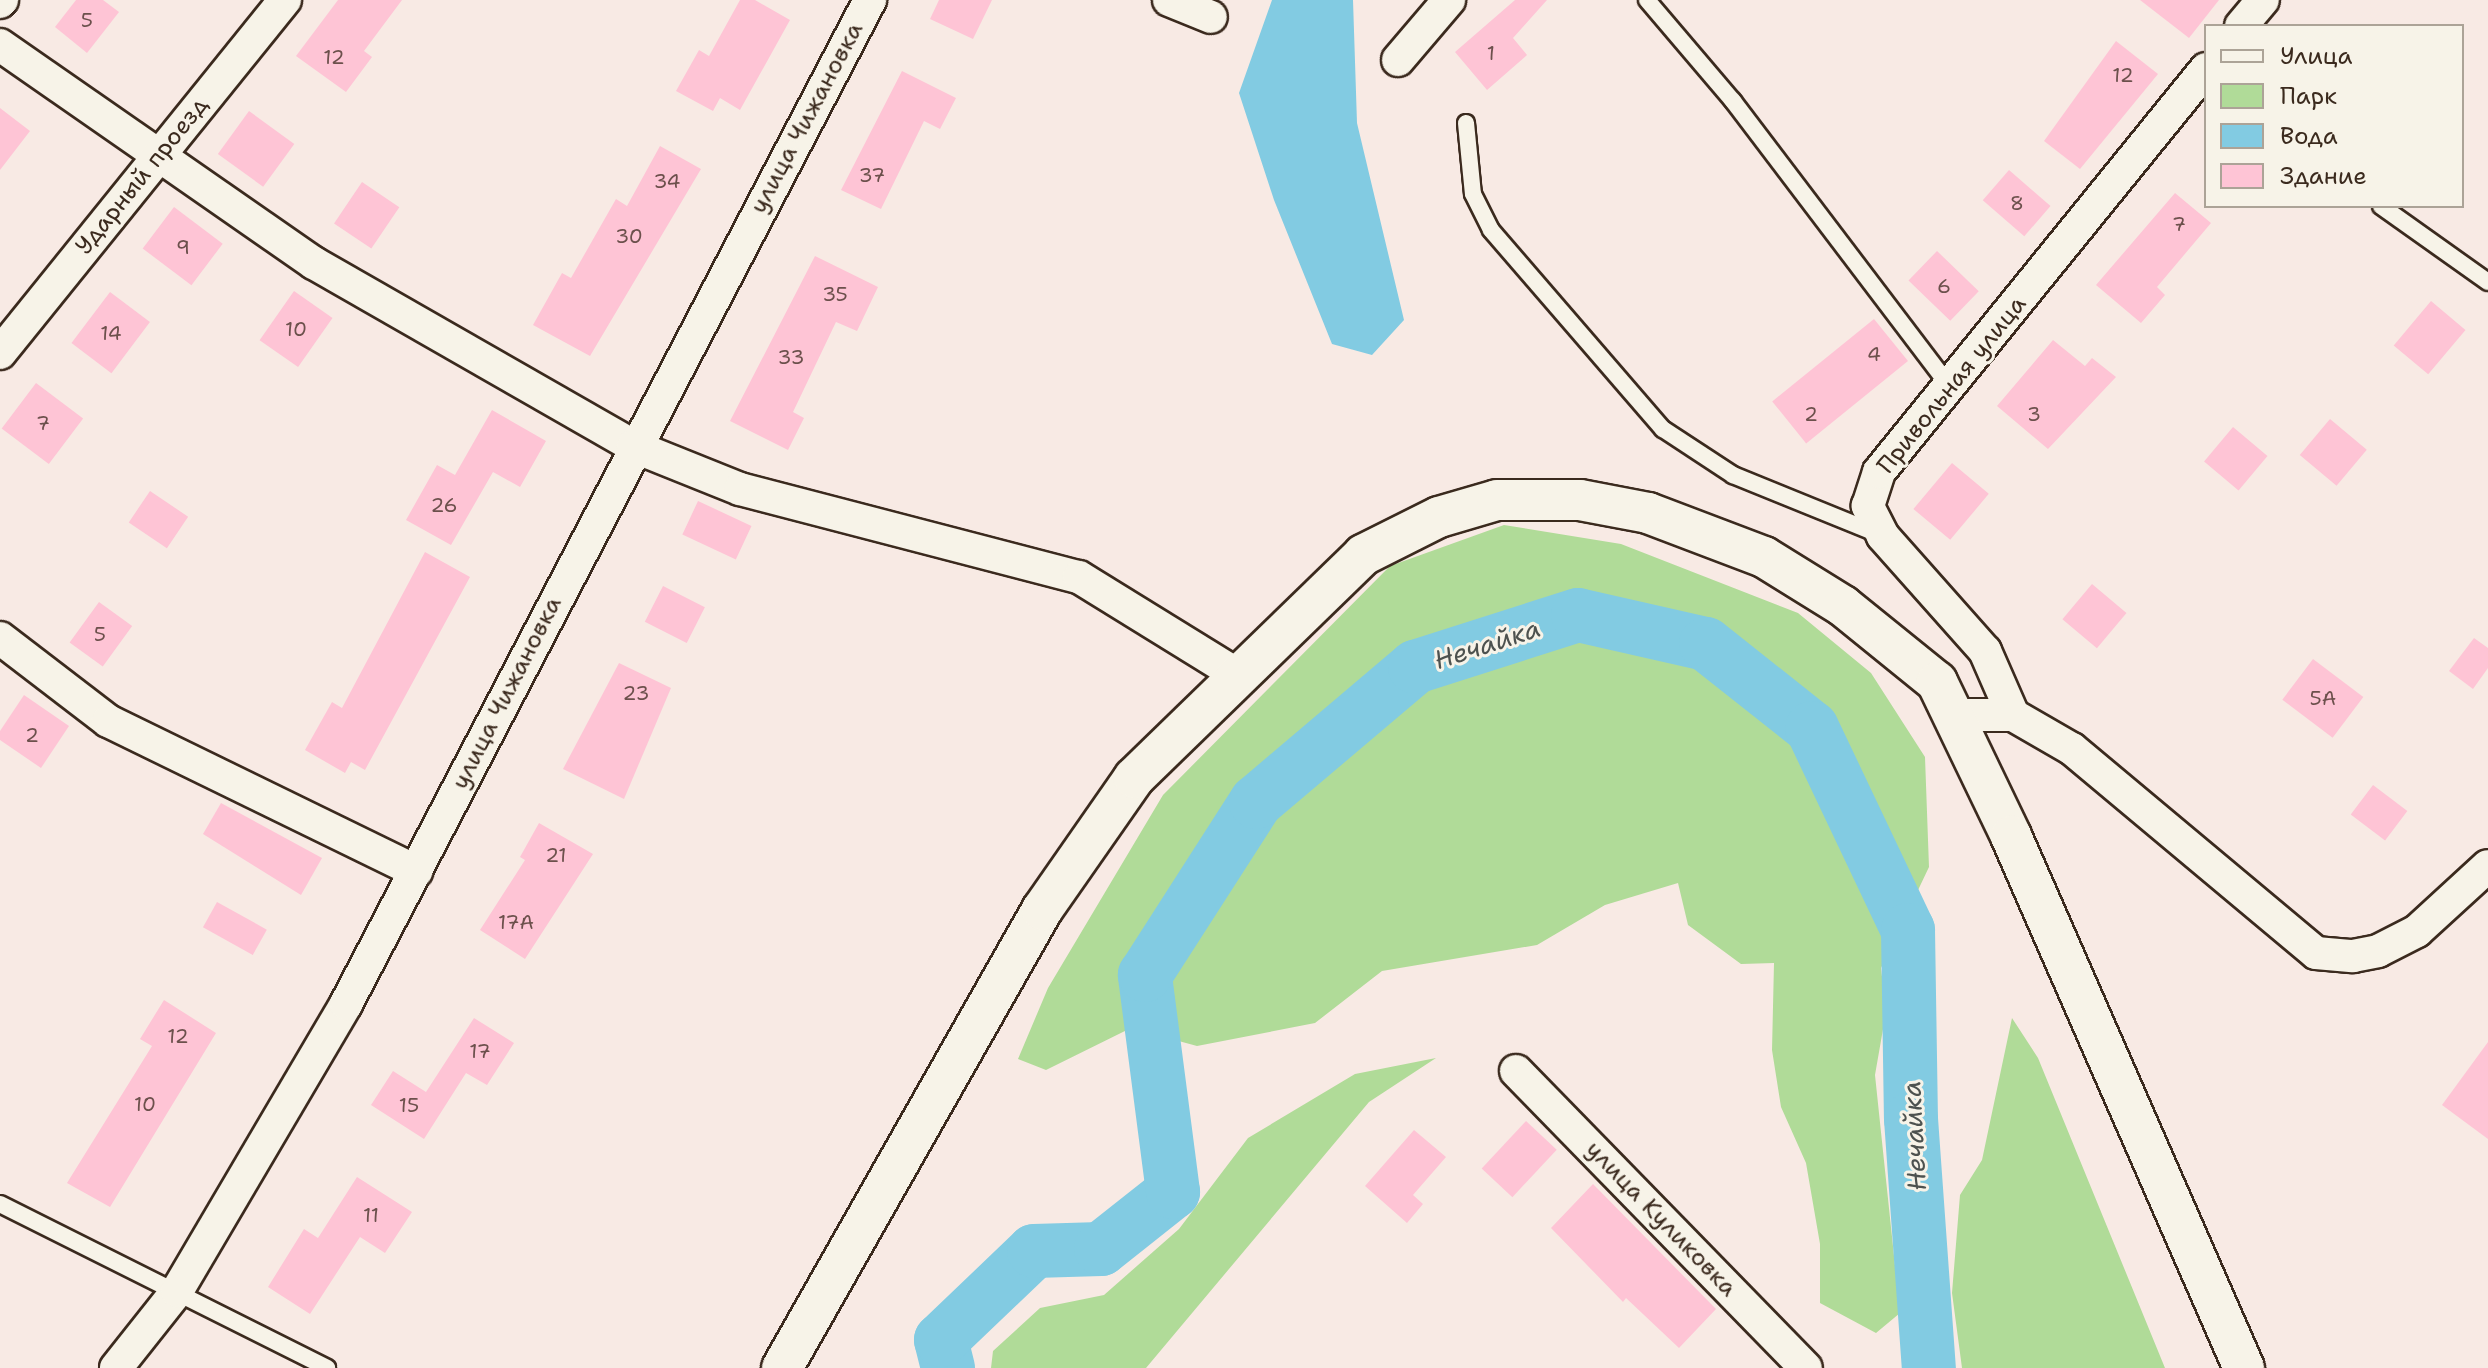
<!DOCTYPE html>
<html>
<head>
<meta charset="utf-8">
<style>
  body { margin:0 }
  #map { position:relative; width:2488px; height:1368px; overflow:hidden; background:#f8eae4; font-family:"Shantell Sans",sans-serif }
  div>[style] { position:absolute }
  .green>* { inset:0; background:#b0db98 }
  .water>* { inset:0; background:#82cbe2 }
  .river>* { height:54px; margin:-27px; padding:0 27px; transform-origin:27px; border-radius:27px; background:#82cbe2 }
  .building>* { inset:0; background:#fec4d5; transform-origin:0 0 }
  .roads { filter:drop-shadow(2px 0 #3b2a1e) drop-shadow(-2px 0 #3b2a1e) drop-shadow(0 2px #3b2a1e) drop-shadow(0 -2px #3b2a1e) }
  .service>* { height:16px; margin:-8px; padding:0 8px; transform-origin:8px; border-radius:8px; background:#f7f3e8 }
  .minor>* { height:32px; margin:-16px; padding:0 16px; transform-origin:16px; border-radius:16px; background:#f7f3e8 }
  .tertiary>* { height:40px; margin:-20px; padding:0 20px; transform-origin:20px; border-radius:20px; background:#f7f3e8 }
  span { translate:-50% -50%; white-space:nowrap; text-align:center; line-height:1.15; -webkit-text-stroke:6px #f7f3e8; paint-order:stroke }
  .number-label { font-size:20px; color:#6c504c }
  .number-label span { -webkit-text-stroke-width:0 }
  .street-label { font-size:24px; color:#3b2a1e }
  .water-label { font-size:26px; color:#4d524f; font-style:italic }
  .legend { position:absolute; left:2204px; top:24px; width:260px; height:184px; box-sizing:border-box; background:#f7f3e8; border:2px solid #aca397; margin:0; padding:10px 14px; list-style:none; font-size:24px; color:#3b2a1e }
  .legend li { display:flex; align-items:center; gap:16px; height:40px }
  .legend b { width:40px; border:2px solid #aca397 }
</style>
</head>
<body>
<div id="map">
  <div class="green">
    <i style="clip-path:polygon(1504px 525px,1621px 544px,1798px 613px,1871px 673px,1925px 757px,1929px 867px,1881px 968px,1886px 1012px,1875px 1075px,1900px 1313px,1876px 1333px,1820px 1303px,1820px 1244px,1806px 1163px,1781px 1107px,1772px 1050px,1774px 963px,1741px 964px,1688px 925px,1678px 883px,1605px 905px,1537px 945px,1382px 971px,1315px 1023px,1197px 1046px,1131px 1028px,1046px 1070px,1018px 1059px,1048px 988px,1163px 795px,1390px 566px)"></i>
    <i style="clip-path:polygon(2012px 1018px,2038px 1058px,2165px 1368px,1962px 1368px,1952px 1293px,1960px 1195px,1982px 1160px)"></i>
    <i style="clip-path:polygon(1436px 1058px,1369px 1102px,1146px 1368px,991px 1368px,993px 1351px,1040px 1308px,1104px 1295px,1179px 1229px,1248px 1138px,1355px 1074px)"></i>
  </div>
  <div class="water">
    <i style="clip-path:polygon(1272px 0,1353px 0,1357px 123px,1404px 320px,1372px 355px,1332px 344px,1274px 200px,1239px 93px)"></i>
  </div>
  <div class="river">
    <i style="left:948px;top:1368px;width:29px;rotate:-104deg"></i>
    <i style="left:941px;top:1340px;width:129px;rotate:-43.7deg"></i>
    <i style="left:1034px;top:1251px;width:67px;rotate:-1.7deg"></i>
    <i style="left:1101px;top:1249px;width:92px;rotate:-38.4deg"></i>
    <i style="left:1173px;top:1192px;width:219px;rotate:-97.4deg"></i>
    <i style="left:1145px;top:975px;width:206px;rotate:-57.3deg"></i>
    <i style="left:1256px;top:802px;width:209px;rotate:-40.3deg"></i>
    <i style="left:1415px;top:667px;width:171px;rotate:-17.7deg"></i>
    <i style="left:1578px;top:615px;width:131px;rotate:12.8deg"></i>
    <i style="left:1706px;top:644px;width:135px;rotate:38.4deg"></i>
    <i style="left:1812px;top:728px;width:224px;rotate:64.6deg"></i>
    <i style="left:1908px;top:930px;width:189px;rotate:89.1deg"></i>
    <i style="left:1911px;top:1119px;width:250px;rotate:85.9deg"></i>
  </div>
  <div class="building">
    <i style="clip-path:polygon(76px 0,103px 0,119px 12px,87px 53px,55px 27px)"></i>
    <i style="clip-path:polygon(338px 0,402px 0,364px 51px,372px 57px,346px 92px,296px 56px)"></i>
    <i style="clip-path:polygon(740px 0,755px 0,790px 20px,740px 110px,720px 98px,713px 111px,676px 91px,699px 50px,709px 56px)"></i>
    <i style="clip-path:polygon(939px 0,992px 0,973px 39px,930px 19px)"></i>
    <i style="clip-path:polygon(1515px 0,1547px 0,1513px 38px,1527px 55px,1487px 90px,1455px 52px)"></i>
    <i style="clip-path:polygon(2140px 0,2219px 0,2189px 38px)"></i>
    <i style="clip-path:polygon(2116px 41px,2158px 74px,2080px 169px,2044px 141px)"></i>
    <i style="clip-path:polygon(902px 71px,956px 98px,940px 129px,924px 121px,881px 209px,841px 190px)"></i>
    <i style="clip-path:polygon(0 108px,30px 131px,0 170px)"></i>
    <i style="left:249px;top:111px;width:56px;height:53px;rotate:36deg"></i>
    <i style="clip-path:polygon(660px 146px,701px 169px,590px 356px,533px 325px,562px 273px,571px 278px,616px 199px,627px 206px)"></i>
    <i style="left:2009px;top:170px;width:55px;height:40px;rotate:41deg"></i>
    <i style="left:362px;top:182px;width:45px;height:50px;rotate:34deg"></i>
    <i style="clip-path:polygon(2175px 193px,2211px 223px,2157px 287px,2165px 295px,2141px 323px,2096px 285px)"></i>
    <i style="left:174px;top:207px;width:61px;height:52px;rotate:37deg"></i>
    <i style="left:1937px;top:251px;width:58px;height:41px;rotate:44deg"></i>
    <i style="clip-path:polygon(815px 256px,878px 287px,857px 331px,836px 322px,793px 412px,804px 418px,788px 450px,730px 421px)"></i>
    <i style="left:294px;top:291px;width:47px;height:60px;rotate:35deg"></i>
    <i style="left:110px;top:292px;width:50px;height:64px;rotate:37deg"></i>
    <i style="left:2431px;top:301px;width:45px;height:58px;rotate:40deg"></i>
    <i style="left:1874px;top:319px;width:54px;height:131px;rotate:51deg"></i>
    <i style="clip-path:polygon(2053px 340px,2085px 366px,2092px 358px,2116px 377px,2048px 449px,1997px 406px)"></i>
    <i style="left:36px;top:383px;width:59px;height:57px;rotate:37deg"></i>
    <i style="clip-path:polygon(492px 410px,546px 441px,520px 487px,493px 472px,451px 545px,406px 520px,437px 465px,455px 475px)"></i>
    <i style="left:2330px;top:419px;width:48px;height:47px;rotate:40deg"></i>
    <i style="left:2233px;top:427px;width:45px;height:45px;rotate:40deg"></i>
    <i style="left:1952px;top:463px;width:48px;height:60px;rotate:40deg"></i>
    <i style="left:150px;top:491px;width:46px;height:38px;rotate:34deg"></i>
    <i style="left:698px;top:501px;width:59px;height:37px;rotate:25deg"></i>
    <i style="clip-path:polygon(425px 552px,470px 577px,365px 770px,351px 762px,345px 773px,305px 750px,332px 702px,342px 708px)"></i>
    <i style="left:2092px;top:584px;width:45px;height:46px;rotate:40deg"></i>
    <i style="left:663px;top:586px;width:47px;height:40px;rotate:27deg"></i>
    <i style="left:99px;top:602px;width:41px;height:50px;rotate:36deg"></i>
    <i style="clip-path:polygon(2474px 638px,2488px 648px,2488px 668px,2473px 689px,2449px 671px)"></i>
    <i style="left:2313px;top:659px;width:63px;height:51px;rotate:37deg"></i>
    <i style="clip-path:polygon(619px 663px,671px 688px,624px 799px,563px 769px)"></i>
    <i style="clip-path:polygon(24px 695px,69px 726px,41px 768px,0 740px,0 731px)"></i>
    <i style="left:2373px;top:785px;width:43px;height:37px;rotate:37deg"></i>
    <i style="clip-path:polygon(221px 803px,322px 858px,301px 895px,203px 834px)"></i>
    <i style="clip-path:polygon(539px 823px,593px 854px,525px 959px,480px 930px,525px 860px,520px 857px)"></i>
    <i style="left:217px;top:902px;width:57px;height:29px;rotate:29deg"></i>
    <i style="clip-path:polygon(164px 1000px,216px 1033px,110px 1207px,67px 1183px,152px 1046px,140px 1039px)"></i>
    <i style="clip-path:polygon(474px 1018px,514px 1043px,487px 1085px,466px 1073px,424px 1139px,371px 1105px,393px 1071px,426px 1092px)"></i>
    <i style="clip-path:polygon(2488px 1042px,2488px 1139px,2442px 1105px)"></i>
    <i style="left:1526px;top:1121px;width:42px;height:65px;rotate:43deg"></i>
    <i style="clip-path:polygon(1414px 1130px,1446px 1157px,1413px 1195px,1423px 1204px,1407px 1223px,1365px 1186px)"></i>
    <i style="clip-path:polygon(357px 1177px,412px 1212px,385px 1253px,360px 1237px,310px 1314px,268px 1287px,304px 1229px,318px 1238px)"></i>
    <i style="clip-path:polygon(1593px 1184px,1716px 1309px,1679px 1348px,1626px 1298px,1623px 1302px,1551px 1228px)"></i>
  </div>
  <div class="roads">
    <div class="service">
      <i style="left:1647px;top:0;width:133px;rotate:49.6deg"></i>
      <i style="left:1733px;top:101px;width:359px;rotate:52.8deg"></i>
      <i style="left:1466px;top:123px;width:71px;rotate:84.4deg"></i>
      <i style="left:1473px;top:194px;width:40px;rotate:63.4deg"></i>
      <i style="left:1491px;top:230px;width:263px;rotate:49.2deg"></i>
      <i style="left:1663px;top:429px;width:84px;rotate:33.3deg"></i>
      <i style="left:1733px;top:475px;width:157px;rotate:22.1deg"></i>
      <i style="left:2381px;top:206px;width:131px;rotate:35.4deg"></i>
      <i style="left:0;top:1204px;width:366px;rotate:26.6deg"></i>
    </div>
    <div class="minor">
      <i style="left:1169px;top:0;width:45px;rotate:22deg"></i>
      <i style="left:0;top:2px;width:3px;rotate:-45deg"></i>
      <i style="left:2241px;top:26px;width:34px;rotate:-50deg"></i>
      <i style="left:0;top:45px;width:382px;rotate:34.8deg"></i>
      <i style="left:314px;top:263px;width:368px;rotate:29.8deg"></i>
      <i style="left:633px;top:446px;width:115px;rotate:21.9deg"></i>
      <i style="left:740px;top:489px;width:350px;rotate:14.6deg"></i>
      <i style="left:1079px;top:577px;width:185px;rotate:31.7deg"></i>
      <i style="left:1398px;top:60px;width:79px;rotate:-49.6deg"></i>
      <i style="left:0;top:353px;width:454px;rotate:-51.1deg"></i>
      <i style="left:0;top:638px;width:136px;rotate:37.5deg"></i>
      <i style="left:108px;top:721px;width:343px;rotate:26deg"></i>
      <i style="left:1954px;top:715px;width:59px"></i>
      <i style="left:2013px;top:715px;width:68px;rotate:30deg"></i>
      <i style="left:2072px;top:749px;width:318px;rotate:39.9deg"></i>
      <i style="left:2316px;top:953px;width:37px;rotate:5deg"></i>
      <i style="left:2353px;top:956px;width:25px;rotate:-11deg"></i>
      <i style="left:2378px;top:951px;width:44px;rotate:-27.1deg"></i>
      <i style="left:2417px;top:931px;width:96px;rotate:-42.5deg"></i>
      <i style="left:2013px;top:715px;width:70px;rotate:-113.6deg"></i>
      <i style="left:1985px;top:651px;width:154px;rotate:-131.6deg"></i>
      <i style="left:1883px;top:536px;width:34px;rotate:-117deg"></i>
      <i style="left:1868px;top:506px;width:36px;rotate:-72deg"></i>
      <i style="left:1879px;top:472px;width:519px;rotate:-50.94deg"></i>
      <i style="left:1516px;top:1071px;width:415px;rotate:45.7deg"></i>
      <i style="left:116px;top:1368px;width:98px;rotate:-51.6deg"></i>
      <i style="left:177px;top:1291px;width:333px;rotate:-59.5deg"></i>
      <i style="left:346px;top:1004px;width:1133px;rotate:-62.44deg"></i>
    </div>
    <div class="tertiary">
      <i style="left:782px;top:1368px;width:527px;rotate:-60.42deg"></i>
      <i style="left:1042px;top:910px;width:161px;rotate:-55.1deg"></i>
      <i style="left:1134px;top:778px;width:320px;rotate:-44.2deg"></i>
      <i style="left:1363px;top:555px;width:85px;rotate:-26.6deg"></i>
      <i style="left:1439px;top:517px;width:60px;rotate:-16.3deg"></i>
      <i style="left:1497px;top:500px;width:83px"></i>
      <i style="left:1580px;top:500px;width:69px;rotate:10.8deg"></i>
      <i style="left:1648px;top:513px;width:124px;rotate:20.8deg"></i>
      <i style="left:1764px;top:557px;width:93px;rotate:31.8deg"></i>
      <i style="left:1843px;top:606px;width:121px;rotate:39deg"></i>
      <i style="left:1937px;top:682px;width:171px;rotate:64.3deg"></i>
      <i style="left:2011px;top:836px;width:581px;rotate:66.35deg"></i>
    </div>
  </div>
  <div class="number-label">
    <span style="left:87px;top:20px">5</span>
    <span style="left:1491px;top:53px">1</span>
    <span style="left:334px;top:57px">12</span>
    <span style="left:2123px;top:75px">12</span>
    <span style="left:872px;top:175px">37</span>
    <span style="left:667px;top:181px">34</span>
    <span style="left:2017px;top:203px">8</span>
    <span style="left:2179px;top:224px">7</span>
    <span style="left:629px;top:236px">30</span>
    <span style="left:183px;top:247px">9</span>
    <span style="left:1944px;top:286px">6</span>
    <span style="left:835px;top:294px">35</span>
    <span style="left:296px;top:329px">10</span>
    <span style="left:111px;top:333px">14</span>
    <span style="left:1874px;top:354px">4</span>
    <span style="left:791px;top:357px">33</span>
    <span style="left:1811px;top:414px">2</span>
    <span style="left:2034px;top:414px">3</span>
    <span style="left:43px;top:423px">7</span>
    <span style="left:444px;top:505px">26</span>
    <span style="left:100px;top:634px">5</span>
    <span style="left:636px;top:693px">23</span>
    <span style="left:2323px;top:698px">5А</span>
    <span style="left:32px;top:735px">2</span>
    <span style="left:556px;top:855px">21</span>
    <span style="left:516px;top:922px">17А</span>
    <span style="left:178px;top:1036px">12</span>
    <span style="left:480px;top:1051px">17</span>
    <span style="left:145px;top:1104px">10</span>
    <span style="left:409px;top:1105px">15</span>
    <span style="left:371px;top:1215px">11</span>
  </div>
  <div class="street-label">
    <span style="left:807px;top:118px;rotate:-62deg">улица Чижановка</span>
    <span style="left:142px;top:176px;rotate:-51deg">Ударный проезд</span>
    <span style="left:1952px;top:385px;rotate:-51deg">Привольная улица</span>
    <span style="left:507px;top:693px;rotate:-63deg">улица Чижановка</span>
    <span style="left:1661px;top:1219px;rotate:46deg">улица Куликовка</span>
  </div>
  <div class="water-label">
    <span style="left:1487px;top:644px;rotate:-18deg">Нечайка</span>
    <span style="left:1914px;top:1136px;rotate:-93deg">Нечайка</span>
  </div>
  <ul class="legend">
  <li><b style="height:10px;background:#f7f3e8"></b>Улица</li>
  <li><b style="height:22px;background:#b0db98"></b>Парк</li>
  <li><b style="height:22px;background:#82cbe2"></b>Вода</li>
  <li><b style="height:22px;background:#fec4d5"></b>Здание</li>
  </ul>
</div>
</body>
</html>
